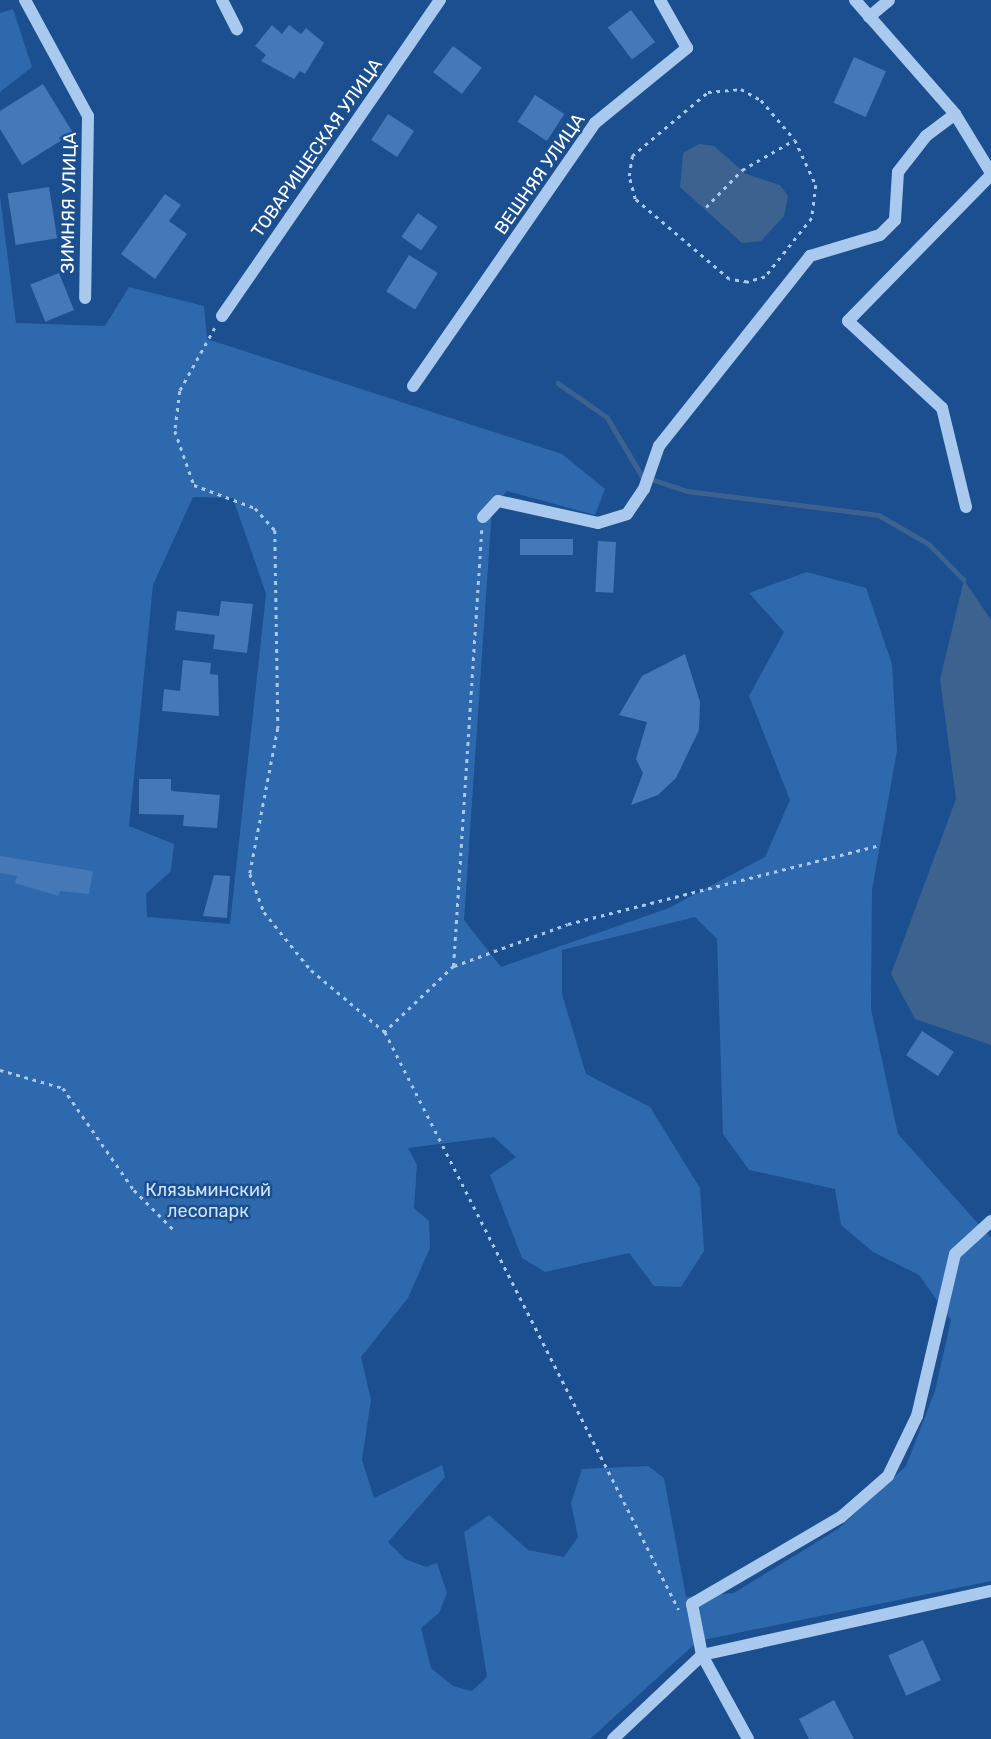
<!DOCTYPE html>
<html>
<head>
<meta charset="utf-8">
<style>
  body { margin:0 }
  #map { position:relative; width:991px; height:1739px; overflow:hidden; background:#1b4f8f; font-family:Rubik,sans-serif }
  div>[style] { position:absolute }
  .green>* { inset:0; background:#2e69ad }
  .water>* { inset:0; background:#3c6290 }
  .stream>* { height:4.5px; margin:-2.25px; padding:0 2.25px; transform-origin:2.25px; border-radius:2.25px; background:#3c6290 }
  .building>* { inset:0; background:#4478b7; transform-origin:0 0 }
  .path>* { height:2.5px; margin-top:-1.25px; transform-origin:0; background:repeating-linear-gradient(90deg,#a9c9ee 0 3.5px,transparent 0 8.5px) }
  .minor>* { height:12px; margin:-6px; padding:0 6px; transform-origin:6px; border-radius:6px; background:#a9c9ee }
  span { translate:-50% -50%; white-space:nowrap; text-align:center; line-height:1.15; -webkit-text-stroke:5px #1b4f8f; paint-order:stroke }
  .street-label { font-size:18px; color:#fff }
  .park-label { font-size:18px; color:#cfe3fa }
</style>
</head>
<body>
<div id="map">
  <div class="green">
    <i style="clip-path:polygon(13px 9px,32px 67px,0 92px,0 13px)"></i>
    <i style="clip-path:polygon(evenodd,0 196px,16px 323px,105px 326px,129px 287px,204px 306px,207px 339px,562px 454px,605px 489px,595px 515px,507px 491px,492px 508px,464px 920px,501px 967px,669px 908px,765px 857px,790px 800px,749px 696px,784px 632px,749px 593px,807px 572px,866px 588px,892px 664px,897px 751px,872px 890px,871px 1009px,898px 1134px,991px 1238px,991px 1581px,698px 1641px,590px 1739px,0 1739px,0 196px,193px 497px,233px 498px,266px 594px,230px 924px,147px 917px,146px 894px,171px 871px,174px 844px,129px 826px,153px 585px,193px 497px,0 196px,695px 917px,717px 939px,723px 1134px,749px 1170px,835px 1189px,841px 1225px,873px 1252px,919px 1275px,951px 1320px,935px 1391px,906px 1466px,838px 1529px,734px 1593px,686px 1597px,664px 1478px,648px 1466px,582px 1469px,571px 1503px,578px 1537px,564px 1557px,528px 1550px,489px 1515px,464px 1532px,487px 1677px,472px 1691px,453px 1686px,431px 1668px,421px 1628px,439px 1613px,447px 1593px,437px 1563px,426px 1567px,405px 1559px,388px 1542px,445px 1477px,442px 1465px,374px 1498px,362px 1460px,371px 1400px,361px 1357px,408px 1298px,430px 1248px,429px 1221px,414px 1208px,417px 1165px,408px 1148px,494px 1137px,516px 1157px,490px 1175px,522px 1258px,545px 1272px,629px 1253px,654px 1286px,681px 1287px,704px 1251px,700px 1188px,650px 1107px,586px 1074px,562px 994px,562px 950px,695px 917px)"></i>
  </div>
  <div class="water">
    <i style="clip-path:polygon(699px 144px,714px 146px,746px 174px,780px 185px,788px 196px,784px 216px,761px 241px,742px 243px,680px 187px,683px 153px)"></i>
    <i style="clip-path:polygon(964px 580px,991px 620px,991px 1045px,915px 1019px,891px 974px,956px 799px,940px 679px)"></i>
  </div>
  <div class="stream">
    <i style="left:558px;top:383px;width:60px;rotate:34.8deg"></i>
    <i style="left:607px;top:417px;width:69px;rotate:59.3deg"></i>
    <i style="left:642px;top:476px;width:47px;rotate:18.4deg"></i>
    <i style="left:687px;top:491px;width:193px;rotate:7.1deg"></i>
    <i style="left:879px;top:515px;width:58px;rotate:30.1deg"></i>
    <i style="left:929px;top:544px;width:50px;rotate:45.8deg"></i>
  </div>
  <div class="building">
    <i style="left:631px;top:10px;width:40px;height:29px;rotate:53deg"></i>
    <i style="clip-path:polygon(272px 25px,282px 34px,289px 25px,301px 34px,306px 28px,324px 43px,305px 74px,300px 71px,294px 79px,261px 61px,266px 55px,255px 46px)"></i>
    <i style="left:453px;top:46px;width:36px;height:33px;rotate:37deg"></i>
    <i style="left:854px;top:57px;width:35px;height:50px;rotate:24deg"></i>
    <i style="clip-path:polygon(43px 84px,73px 133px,22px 165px,0 129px,0 111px)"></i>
    <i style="left:535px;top:95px;width:35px;height:32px;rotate:33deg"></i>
    <i style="left:388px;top:114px;width:31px;height:31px;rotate:33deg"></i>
    <i style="left:49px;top:187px;width:52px;height:42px;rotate:81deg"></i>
    <i style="clip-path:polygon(165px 194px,181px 205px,169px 221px,187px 234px,155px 279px,121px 254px)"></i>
    <i style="left:418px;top:213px;width:24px;height:29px;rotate:35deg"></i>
    <i style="left:409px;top:255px;width:34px;height:43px;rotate:32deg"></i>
    <i style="left:59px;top:273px;width:40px;height:31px;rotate:68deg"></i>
    <i style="left:573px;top:539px;width:16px;height:53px;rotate:90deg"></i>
    <i style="left:598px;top:541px;width:18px;height:51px;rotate:3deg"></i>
    <i style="clip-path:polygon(221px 601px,253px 604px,247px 653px,213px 649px,215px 635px,175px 630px,177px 611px,219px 616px)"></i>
    <i style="clip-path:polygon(685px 654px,700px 702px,699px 730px,676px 778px,658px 795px,631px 805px,643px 773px,636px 759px,647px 722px,619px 715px,642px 676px)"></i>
    <i style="clip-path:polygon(183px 660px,211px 663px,210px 674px,218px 675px,219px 716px,162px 711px,164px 689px,180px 691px)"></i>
    <i style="clip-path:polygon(139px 779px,171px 779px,171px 791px,220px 795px,217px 828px,183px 826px,184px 815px,139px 814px)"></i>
    <i style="clip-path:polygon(0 856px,93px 871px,89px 894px,60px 891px,58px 896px,15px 883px,17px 876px,0 873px)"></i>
    <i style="clip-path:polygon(214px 875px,230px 876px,227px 918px,203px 916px)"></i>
    <i style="left:922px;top:1031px;width:38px;height:29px;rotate:33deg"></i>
    <i style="left:923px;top:1640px;width:44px;height:38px;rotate:66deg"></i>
    <i style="clip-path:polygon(834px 1700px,854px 1739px,809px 1739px,799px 1719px)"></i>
  </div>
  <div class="path">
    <i style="left:741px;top:89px;width:23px;rotate:29deg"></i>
    <i style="left:761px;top:100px;width:52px;rotate:49.6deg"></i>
    <i style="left:795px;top:140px;width:50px;rotate:65deg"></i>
    <i style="left:816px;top:185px;width:33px;rotate:97deg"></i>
    <i style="left:812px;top:218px;width:75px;rotate:128.5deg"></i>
    <i style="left:765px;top:277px;width:19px;rotate:164deg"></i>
    <i style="left:747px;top:282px;width:18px;rotate:-171deg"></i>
    <i style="left:729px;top:279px;width:123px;rotate:-139.6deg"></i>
    <i style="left:635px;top:199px;width:24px;rotate:-105deg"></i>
    <i style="left:629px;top:176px;width:20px;rotate:-81deg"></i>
    <i style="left:632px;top:156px;width:99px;rotate:-40.1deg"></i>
    <i style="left:708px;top:92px;width:33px;rotate:-5deg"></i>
    <i style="left:706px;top:207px;width:52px;rotate:-45.8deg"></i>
    <i style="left:742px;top:170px;width:60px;rotate:-30deg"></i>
    <i style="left:215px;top:328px;width:72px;rotate:119.1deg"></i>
    <i style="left:180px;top:391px;width:40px;rotate:97.1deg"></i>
    <i style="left:175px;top:431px;width:57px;rotate:70.6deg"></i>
    <i style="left:194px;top:485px;width:65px;rotate:20.7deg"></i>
    <i style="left:255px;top:508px;width:30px;rotate:48deg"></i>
    <i style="left:275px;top:530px;width:198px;rotate:89.1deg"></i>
    <i style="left:278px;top:728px;width:149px;rotate:100.9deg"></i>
    <i style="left:250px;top:874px;width:40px;rotate:69.8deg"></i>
    <i style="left:264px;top:912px;width:75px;rotate:51deg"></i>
    <i style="left:311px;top:970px;width:97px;rotate:40deg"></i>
    <i style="left:482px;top:530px;width:437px;rotate:93.7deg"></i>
    <i style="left:454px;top:966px;width:95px;rotate:136.3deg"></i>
    <i style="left:385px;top:1032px;width:648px;rotate:63.04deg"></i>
    <i style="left:454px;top:966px;width:121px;rotate:-20.2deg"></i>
    <i style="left:568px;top:924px;width:322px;rotate:-14.2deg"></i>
    <i style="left:0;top:1070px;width:66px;rotate:15.9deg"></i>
    <i style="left:63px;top:1088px;width:124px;rotate:55.2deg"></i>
    <i style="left:134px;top:1190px;width:58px;rotate:45deg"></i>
  </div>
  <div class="minor">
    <i style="left:25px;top:0;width:132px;rotate:61.5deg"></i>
    <i style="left:88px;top:116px;width:182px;rotate:90.9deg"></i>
    <i style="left:222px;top:0;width:33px;rotate:63deg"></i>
    <i style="left:855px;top:0;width:152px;rotate:48.7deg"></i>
    <i style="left:955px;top:114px;width:69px;rotate:58.6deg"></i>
    <i style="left:869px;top:17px;width:26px;rotate:-40deg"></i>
    <i style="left:222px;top:316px;width:384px;rotate:-55.4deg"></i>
    <i style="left:413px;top:386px;width:320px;rotate:-55.3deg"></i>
    <i style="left:595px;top:123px;width:119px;rotate:-39.2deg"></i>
    <i style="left:687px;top:48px;width:55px;rotate:-119.4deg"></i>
    <i style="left:966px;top:507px;width:102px;rotate:-103.6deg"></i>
    <i style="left:942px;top:408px;width:128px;rotate:-137.2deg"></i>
    <i style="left:848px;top:321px;width:204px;rotate:-45.6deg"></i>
    <i style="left:483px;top:517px;width:22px;rotate:-47deg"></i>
    <i style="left:498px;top:501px;width:102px;rotate:12.4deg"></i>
    <i style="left:598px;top:523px;width:30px;rotate:-17deg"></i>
    <i style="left:627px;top:514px;width:30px;rotate:-56deg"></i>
    <i style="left:644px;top:489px;width:46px;rotate:-70.8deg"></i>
    <i style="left:659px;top:446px;width:243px;rotate:-51.5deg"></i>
    <i style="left:810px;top:256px;width:73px;rotate:-16.7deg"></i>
    <i style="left:880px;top:235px;width:21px;rotate:-45deg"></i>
    <i style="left:895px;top:220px;width:48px;rotate:-86.4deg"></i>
    <i style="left:898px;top:172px;width:46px;rotate:-52.1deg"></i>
    <i style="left:926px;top:136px;width:36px;rotate:-37deg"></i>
    <i style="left:702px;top:1655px;width:296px;rotate:-12.5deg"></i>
    <i style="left:613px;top:1739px;width:122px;rotate:-43.3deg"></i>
    <i style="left:748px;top:1739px;width:96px;rotate:-118.7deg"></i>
    <i style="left:702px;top:1655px;width:52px;rotate:-101.1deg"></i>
    <i style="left:692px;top:1604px;width:173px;rotate:-30.3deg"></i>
    <i style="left:841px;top:1517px;width:62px;rotate:-41.1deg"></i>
    <i style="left:888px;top:1476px;width:67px;rotate:-64.2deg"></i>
    <i style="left:917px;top:1416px;width:166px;rotate:-76.8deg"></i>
    <i style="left:955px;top:1254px;width:49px;rotate:-42.5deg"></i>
  </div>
  <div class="street-label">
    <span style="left:317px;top:148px;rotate:-55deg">ТОВАРИЩЕСКАЯ УЛИЦА</span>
    <span style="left:540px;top:174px;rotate:-55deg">ВЕШНЯЯ УЛИЦА</span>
    <span style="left:69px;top:203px;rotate:-89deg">ЗИМНЯЯ УЛИЦА</span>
  </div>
  <div class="park-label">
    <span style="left:208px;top:1201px">Клязьминский<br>лесопарк</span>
  </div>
</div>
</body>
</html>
